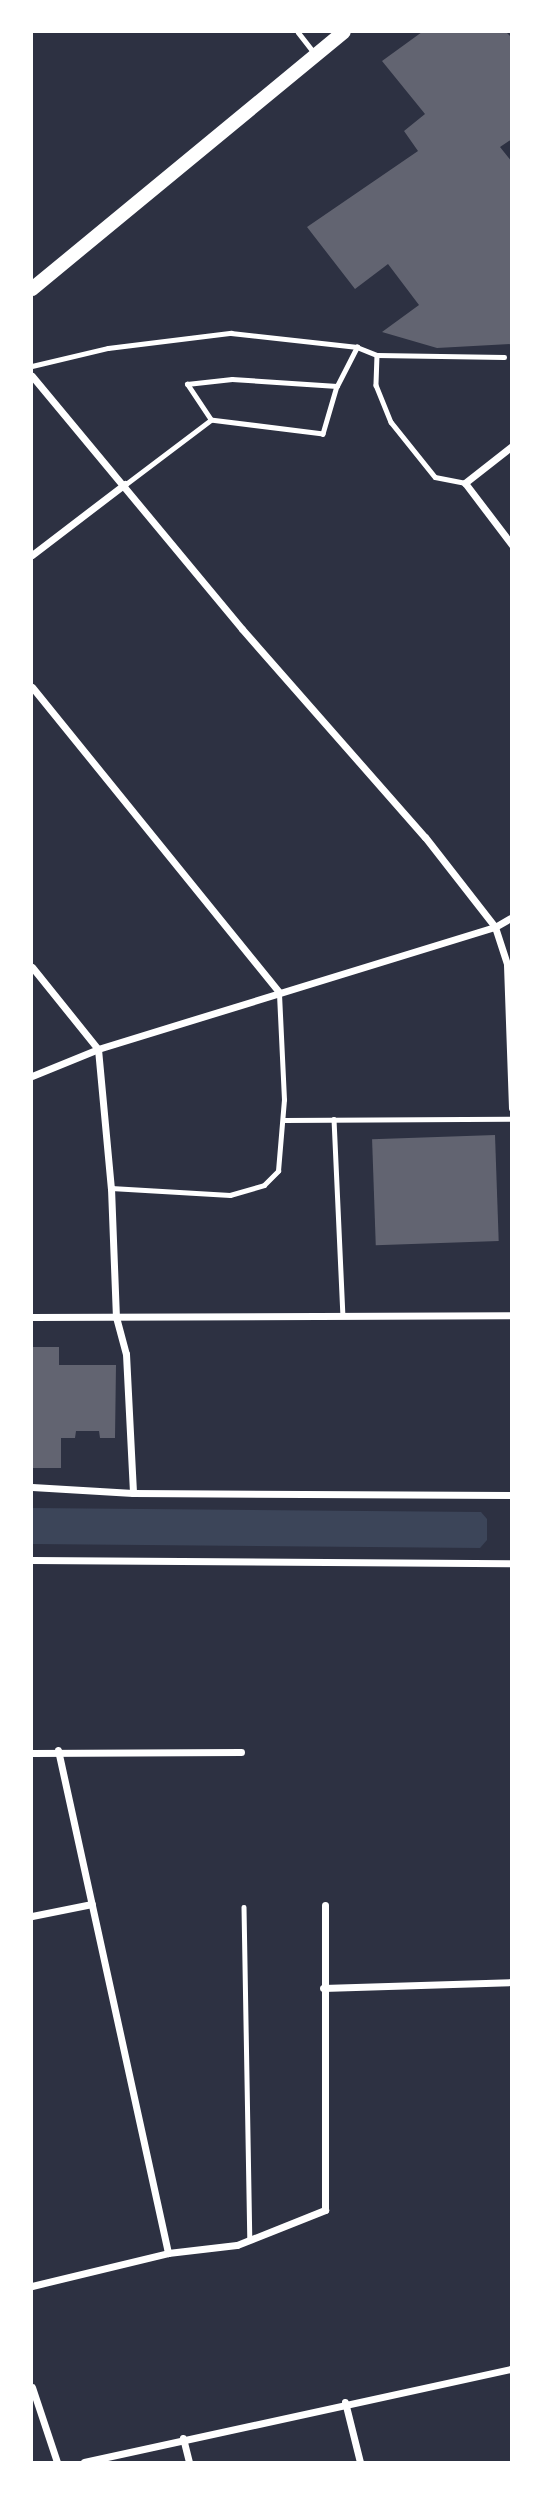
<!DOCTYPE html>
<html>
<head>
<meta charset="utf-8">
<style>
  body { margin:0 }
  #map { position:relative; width:543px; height:2494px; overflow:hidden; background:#2d3142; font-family:"Golos Text",sans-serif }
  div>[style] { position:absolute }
  .green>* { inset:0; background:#3c4559 }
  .building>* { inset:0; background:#626471; transform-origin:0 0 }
  .service>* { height:4.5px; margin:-2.25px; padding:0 2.25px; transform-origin:2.25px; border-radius:2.25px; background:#fff }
  .minor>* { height:7px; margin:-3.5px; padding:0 3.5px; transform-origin:3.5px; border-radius:3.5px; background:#fff }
  .secondary>* { height:14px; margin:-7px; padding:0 7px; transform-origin:7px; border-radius:7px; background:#fff }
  span { translate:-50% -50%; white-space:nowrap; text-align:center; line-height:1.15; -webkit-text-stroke:6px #fff; paint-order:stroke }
  .frame { position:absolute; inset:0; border:33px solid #fff; pointer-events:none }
</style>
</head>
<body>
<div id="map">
  <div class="green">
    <i style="clip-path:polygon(32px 1508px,481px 1512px,487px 1519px,487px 1540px,480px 1548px,32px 1544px)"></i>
  </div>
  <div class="building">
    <i style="clip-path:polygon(422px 32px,506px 32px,512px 38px,512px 139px,500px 147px,512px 162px,512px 344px,437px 348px,382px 332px,419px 305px,388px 264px,355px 289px,307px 227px,418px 151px,404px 131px,425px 114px,382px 61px)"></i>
    <i style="left:495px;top:1135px;width:106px;height:123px;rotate:88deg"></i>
    <i style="clip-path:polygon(32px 1347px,59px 1347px,59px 1365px,116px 1365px,115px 1438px,100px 1438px,99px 1431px,76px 1431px,75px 1438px,61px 1438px,61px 1468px,32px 1468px)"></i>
  </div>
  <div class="service">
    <i style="left:298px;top:32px;width:28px;rotate:52deg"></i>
    <i style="left:377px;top:355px;width:30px;rotate:92deg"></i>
    <i style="left:376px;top:385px;width:40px;rotate:68deg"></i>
    <i style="left:391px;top:422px;width:70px;rotate:51.3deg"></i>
    <i style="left:435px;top:477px;width:31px;rotate:11deg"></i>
    <i style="left:32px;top:366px;width:78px;rotate:-13.3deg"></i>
    <i style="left:108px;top:348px;width:124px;rotate:-7deg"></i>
    <i style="left:231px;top:333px;width:127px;rotate:6.3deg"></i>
    <i style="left:357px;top:347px;width:22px;rotate:22deg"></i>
    <i style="left:377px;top:355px;width:127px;rotate:0.9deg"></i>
    <i style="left:337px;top:386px;width:50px;rotate:106.3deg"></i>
    <i style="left:323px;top:434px;width:113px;rotate:-172.9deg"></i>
    <i style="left:211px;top:420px;width:43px;rotate:-123.7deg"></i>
    <i style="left:187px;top:384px;width:45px;rotate:-6.3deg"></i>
    <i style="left:232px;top:379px;width:105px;rotate:3.8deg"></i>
    <i style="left:337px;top:386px;width:44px;rotate:-62.9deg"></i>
    <i style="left:126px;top:484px;width:106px;rotate:-37deg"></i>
    <i style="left:334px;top:1119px;width:197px;rotate:87.4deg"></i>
    <i style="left:284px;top:1120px;width:228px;rotate:-0.3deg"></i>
    <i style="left:111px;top:1188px;width:119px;rotate:3.4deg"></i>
    <i style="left:230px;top:1195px;width:35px;rotate:-16deg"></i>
    <i style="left:264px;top:1185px;width:20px;rotate:-45deg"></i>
    <i style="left:278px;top:1171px;width:71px;rotate:-85.2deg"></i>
    <i style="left:284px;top:1100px;width:107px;rotate:-92.7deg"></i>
    <i style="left:244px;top:1907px;width:333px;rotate:89deg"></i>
  </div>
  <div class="minor">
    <i style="left:32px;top:376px;width:329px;rotate:50.3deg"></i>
    <i style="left:242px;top:629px;width:277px;rotate:48.7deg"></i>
    <i style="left:425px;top:837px;width:114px;rotate:52.1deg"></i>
    <i style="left:495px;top:927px;width:40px;rotate:72deg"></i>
    <i style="left:507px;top:965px;width:143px;rotate:88deg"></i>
    <i style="left:512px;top:446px;width:60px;rotate:141.8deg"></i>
    <i style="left:465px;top:483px;width:78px;rotate:52.8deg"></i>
    <i style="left:32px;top:555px;width:117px;rotate:-37.4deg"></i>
    <i style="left:32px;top:687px;width:392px;rotate:51deg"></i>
    <i style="left:32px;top:967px;width:105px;rotate:51.2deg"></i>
    <i style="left:98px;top:1049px;width:140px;rotate:84.7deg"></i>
    <i style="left:111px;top:1188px;width:129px;rotate:87.8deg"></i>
    <i style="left:116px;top:1317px;width:38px;rotate:75deg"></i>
    <i style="left:126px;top:1354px;width:139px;rotate:87.1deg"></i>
    <i style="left:32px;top:1076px;width:71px;rotate:-22.2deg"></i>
    <i style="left:98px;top:1049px;width:415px;rotate:-17.1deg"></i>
    <i style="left:495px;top:927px;width:20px;rotate:-30deg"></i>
    <i style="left:32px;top:1317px;width:480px;rotate:-0.2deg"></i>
    <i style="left:32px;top:1487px;width:101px;rotate:3.4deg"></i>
    <i style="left:133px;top:1493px;width:379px;rotate:0.3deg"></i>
    <i style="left:32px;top:1560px;width:480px;rotate:0.4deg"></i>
    <i style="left:58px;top:1750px;width:515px;rotate:77.66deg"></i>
    <i style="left:32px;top:1753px;width:209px;rotate:-0.3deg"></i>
    <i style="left:32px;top:1916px;width:61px;rotate:-11.3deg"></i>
    <i style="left:323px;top:1988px;width:189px;rotate:-1.8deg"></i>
    <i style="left:32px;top:2286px;width:140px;rotate:-13.6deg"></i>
    <i style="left:168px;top:2253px;width:69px;rotate:-6.6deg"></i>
    <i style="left:237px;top:2245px;width:95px;rotate:-21.7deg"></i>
    <i style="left:325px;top:2210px;width:305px;rotate:-90deg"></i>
    <i style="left:32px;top:2387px;width:79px;rotate:71.6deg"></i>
    <i style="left:345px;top:2402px;width:62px;rotate:76deg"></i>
    <i style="left:183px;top:2438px;width:25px;rotate:76deg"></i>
    <i style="left:84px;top:2462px;width:438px;rotate:-12.3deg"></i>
  </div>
  <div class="secondary">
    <i style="left:32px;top:289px;width:404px;rotate:-39.5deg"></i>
  </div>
  <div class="frame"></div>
</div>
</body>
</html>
